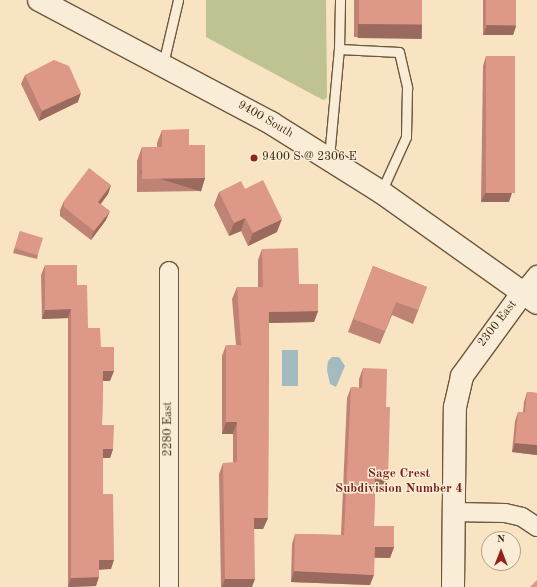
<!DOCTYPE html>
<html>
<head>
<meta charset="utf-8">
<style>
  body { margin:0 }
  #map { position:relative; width:537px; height:587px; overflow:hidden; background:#f8e3c2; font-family:"Old Standard TT",serif }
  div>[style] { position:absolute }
  .green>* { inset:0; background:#bfc392 }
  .water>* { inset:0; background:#a3bbbe; transform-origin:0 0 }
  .roads { filter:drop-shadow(1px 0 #6d583e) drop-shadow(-1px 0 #6d583e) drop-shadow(0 1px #6d583e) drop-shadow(0 -1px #6d583e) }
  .lane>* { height:9px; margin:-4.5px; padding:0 4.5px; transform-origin:4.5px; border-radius:4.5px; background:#faedd7 }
  .street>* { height:18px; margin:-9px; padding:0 9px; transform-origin:9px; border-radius:9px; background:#faedd7 }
  .secondary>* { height:22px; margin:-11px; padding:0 11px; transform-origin:11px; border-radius:11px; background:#faedd7 }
  .wall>* { inset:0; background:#be8374 }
  .shaded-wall>* { inset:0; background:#9b6a5e; transform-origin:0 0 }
  .building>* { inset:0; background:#dd9887; transform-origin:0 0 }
  .dots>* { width:11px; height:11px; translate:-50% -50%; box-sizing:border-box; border:2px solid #faedd7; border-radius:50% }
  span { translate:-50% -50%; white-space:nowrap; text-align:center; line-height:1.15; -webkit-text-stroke:3px #faedd7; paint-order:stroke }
  .street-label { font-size:12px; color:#3f2a12 }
  .poi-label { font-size:12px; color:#3f2a12 }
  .left { translate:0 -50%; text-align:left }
  .neighbourhood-label { font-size:13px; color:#7a1f14; font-weight:700 }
  .north { position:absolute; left:481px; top:531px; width:40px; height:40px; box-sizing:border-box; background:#faedd7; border:1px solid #af9f88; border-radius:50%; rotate:0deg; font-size:11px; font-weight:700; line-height:16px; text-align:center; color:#3f2a12 }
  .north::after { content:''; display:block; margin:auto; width:14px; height:18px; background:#8f2418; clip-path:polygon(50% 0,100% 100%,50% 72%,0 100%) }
</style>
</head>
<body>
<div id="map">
  <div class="green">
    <i style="clip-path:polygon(206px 0,326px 0,327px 98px,323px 100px,206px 37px)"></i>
  </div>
  <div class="water">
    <i style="left:282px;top:350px;width:16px;height:36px"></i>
    <i style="clip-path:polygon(332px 357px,339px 357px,345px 366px,336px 387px,330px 384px,327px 370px,328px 361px)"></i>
  </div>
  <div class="roads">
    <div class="lane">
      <i style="left:339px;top:49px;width:49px;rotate:-88.8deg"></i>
      <i style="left:163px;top:64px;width:66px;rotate:-76.8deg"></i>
      <i style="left:329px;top:158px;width:109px;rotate:-84.8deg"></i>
      <i style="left:339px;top:49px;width:60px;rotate:2.9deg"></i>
      <i style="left:399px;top:52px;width:37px;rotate:77deg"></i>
      <i style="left:407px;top:88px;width:49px;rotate:91.2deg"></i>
      <i style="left:406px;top:137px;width:60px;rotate:114.4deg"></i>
    </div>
    <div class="street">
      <i style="left:169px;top:271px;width:316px;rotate:90deg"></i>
      <i style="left:524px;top:291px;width:21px;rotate:-51deg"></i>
      <i style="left:454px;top:512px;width:51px;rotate:1.1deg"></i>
      <i style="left:505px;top:513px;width:17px;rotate:13deg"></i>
      <i style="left:522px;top:517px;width:18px;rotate:34deg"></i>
    </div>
    <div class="secondary">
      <i style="left:39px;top:0;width:263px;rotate:27.9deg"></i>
      <i style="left:271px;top:123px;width:130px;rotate:32.1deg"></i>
      <i style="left:381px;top:192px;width:191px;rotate:35.4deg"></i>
      <i style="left:453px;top:587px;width:180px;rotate:-89.4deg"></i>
      <i style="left:455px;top:407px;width:32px;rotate:-77deg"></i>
      <i style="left:462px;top:376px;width:105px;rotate:-53.9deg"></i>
    </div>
  </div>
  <div class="wall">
    <i style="clip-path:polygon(354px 0,422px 0,422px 25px,417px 38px,354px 37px)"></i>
    <i style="clip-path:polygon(483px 0,516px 0,516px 26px,513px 35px,483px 35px)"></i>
    <i style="clip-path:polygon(486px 56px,509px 202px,481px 202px,483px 66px)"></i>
    <i style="clip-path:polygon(25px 75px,78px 102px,39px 121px,21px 84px)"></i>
    <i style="clip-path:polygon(162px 130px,189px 145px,205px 178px,201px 191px,137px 192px,137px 161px,142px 147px,157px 147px,157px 143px)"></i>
    <i style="clip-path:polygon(111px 185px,108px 194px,101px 204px,106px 220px,91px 240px,60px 216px,60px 210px,64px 201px)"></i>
    <i style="clip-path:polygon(245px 189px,277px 232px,248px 246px,241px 231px,229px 236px,214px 205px,219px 192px)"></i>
    <i style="clip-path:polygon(20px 231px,38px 254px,37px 259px,13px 253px)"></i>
    <i style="clip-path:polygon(262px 249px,299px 284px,318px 311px,314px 322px,269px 323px,268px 518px,263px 529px,254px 529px,252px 587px,221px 587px,219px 474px,223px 463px,233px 463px,233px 434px,222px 434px,222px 356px,226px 345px,236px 345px,232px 299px,237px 287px,258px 287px,258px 260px)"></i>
    <i style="clip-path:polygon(45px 265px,77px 285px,88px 328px,101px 347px,110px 381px,103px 381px,102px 425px,113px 449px,110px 458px,103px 458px,103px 494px,111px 569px,99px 569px,96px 586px,68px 587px,68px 318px,42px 319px,41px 275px)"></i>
    <i style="clip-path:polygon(373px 266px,427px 287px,413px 324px,392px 315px,380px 344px,348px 332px)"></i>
    <i style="clip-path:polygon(363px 368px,386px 407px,385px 490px,375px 490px,374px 526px,394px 547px,390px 558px,374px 558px,370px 585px,291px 582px,292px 544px,295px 534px,341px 535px,347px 398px,351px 387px,359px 388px,359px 379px)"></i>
    <i style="clip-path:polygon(527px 392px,537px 393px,537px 455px,512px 452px,515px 421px,518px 412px,523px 412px,524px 402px)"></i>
  </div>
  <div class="shaded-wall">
    <i style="left:358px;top:24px;width:64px;height:14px;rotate:1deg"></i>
    <i style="clip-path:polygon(487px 25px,516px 26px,513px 35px,483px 35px)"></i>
    <i style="clip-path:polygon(81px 93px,78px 102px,39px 121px,42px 111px)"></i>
    <i style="left:205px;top:178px;width:14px;height:63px;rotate:107deg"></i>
    <i style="clip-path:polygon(111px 185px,108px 194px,95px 211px,98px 202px)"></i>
    <i style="clip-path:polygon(485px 193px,512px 193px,509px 202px,481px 202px)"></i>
    <i style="clip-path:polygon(110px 211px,106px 220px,91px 240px,94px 231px)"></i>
    <i style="clip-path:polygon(245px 218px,241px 231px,229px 236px,234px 223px)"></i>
    <i style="clip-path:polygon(282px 219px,277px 232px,248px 246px,253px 233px)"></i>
    <i style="clip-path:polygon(71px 309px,68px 318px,42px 319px,45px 310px)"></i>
    <i style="clip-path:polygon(318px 311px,314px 322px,265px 323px,269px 312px)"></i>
    <i style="clip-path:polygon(103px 371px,114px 371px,110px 381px,100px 381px)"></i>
    <i style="clip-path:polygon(226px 422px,237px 422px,233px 434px,222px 434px)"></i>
    <i style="clip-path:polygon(515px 443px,537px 445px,537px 455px,512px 452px)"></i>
    <i style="clip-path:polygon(103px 449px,113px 449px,110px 458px,99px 458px)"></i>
    <i style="clip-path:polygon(375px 479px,388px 480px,385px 490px,371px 490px)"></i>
    <i style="clip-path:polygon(254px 518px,268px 518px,263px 529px,250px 529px)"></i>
    <i style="clip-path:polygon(375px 547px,394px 547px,390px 558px,371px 557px)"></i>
    <i style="clip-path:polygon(99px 560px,114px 560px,111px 569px,96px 570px)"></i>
    <i style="clip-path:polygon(294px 571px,374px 575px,370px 585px,291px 582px)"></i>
    <i style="clip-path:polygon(99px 577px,96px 586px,68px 587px,71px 578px)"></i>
    <i style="clip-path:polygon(225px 579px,255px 579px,252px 587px,222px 587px)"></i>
  </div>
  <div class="building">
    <i style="left:359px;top:0;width:63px;height:24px"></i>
    <i style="left:486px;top:0;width:30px;height:25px"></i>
    <i style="left:486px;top:56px;width:29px;height:137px"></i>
    <i style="clip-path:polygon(54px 60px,69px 66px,81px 93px,42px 111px,25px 75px)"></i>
    <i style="clip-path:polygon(189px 129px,189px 145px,205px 145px,205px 178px,142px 179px,142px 147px,162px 147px,162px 130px)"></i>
    <i style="clip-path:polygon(89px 168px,111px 185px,98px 202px,110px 211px,94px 231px,64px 207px,64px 201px)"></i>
    <i style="clip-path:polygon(263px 180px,282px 219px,253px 233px,245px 218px,234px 223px,219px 192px,241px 181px,245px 189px)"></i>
    <i style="left:20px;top:231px;width:24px;height:18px;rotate:17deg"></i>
    <i style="clip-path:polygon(298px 248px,299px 284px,318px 284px,318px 311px,269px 312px,268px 518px,254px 518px,255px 579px,225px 579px,223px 463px,237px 462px,237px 422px,226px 422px,226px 345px,241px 345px,237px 287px,263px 287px,262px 249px)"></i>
    <i style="clip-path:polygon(45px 265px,77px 265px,77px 285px,87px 285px,88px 328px,100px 328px,101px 347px,114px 347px,114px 371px,103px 371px,102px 425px,114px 425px,113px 449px,103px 449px,103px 494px,113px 494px,114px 560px,99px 560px,99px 577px,71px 578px,71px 309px,45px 310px)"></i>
    <i style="clip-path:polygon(373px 266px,427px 287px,418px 310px,396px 302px,385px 331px,353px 319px)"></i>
    <i style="clip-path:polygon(363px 368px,387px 369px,386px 407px,390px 407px,388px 480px,375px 479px,374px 526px,394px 526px,394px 547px,375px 547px,374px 575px,294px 571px,295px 534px,344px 535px,351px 387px,362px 388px)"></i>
    <i style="clip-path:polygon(527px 392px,537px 393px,537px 445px,515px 443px,518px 412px,525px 412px)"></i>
    <i style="clip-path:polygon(537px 580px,537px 587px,530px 587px)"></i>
  </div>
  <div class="dots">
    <i style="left:254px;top:158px;background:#8f2418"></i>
  </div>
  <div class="street-label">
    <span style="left:265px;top:120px;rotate:30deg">9400 South</span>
    <span style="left:498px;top:324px;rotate:-52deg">2300 East</span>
    <span style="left:169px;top:429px;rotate:-90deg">2280 East</span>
  </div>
  <div class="poi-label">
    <span class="left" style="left:262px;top:158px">9400 S @ 2306 E</span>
  </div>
  <div class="neighbourhood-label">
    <span style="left:399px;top:482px">Sage Crest<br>Subdivision Number 4</span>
  </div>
  <div class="north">N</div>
</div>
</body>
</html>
